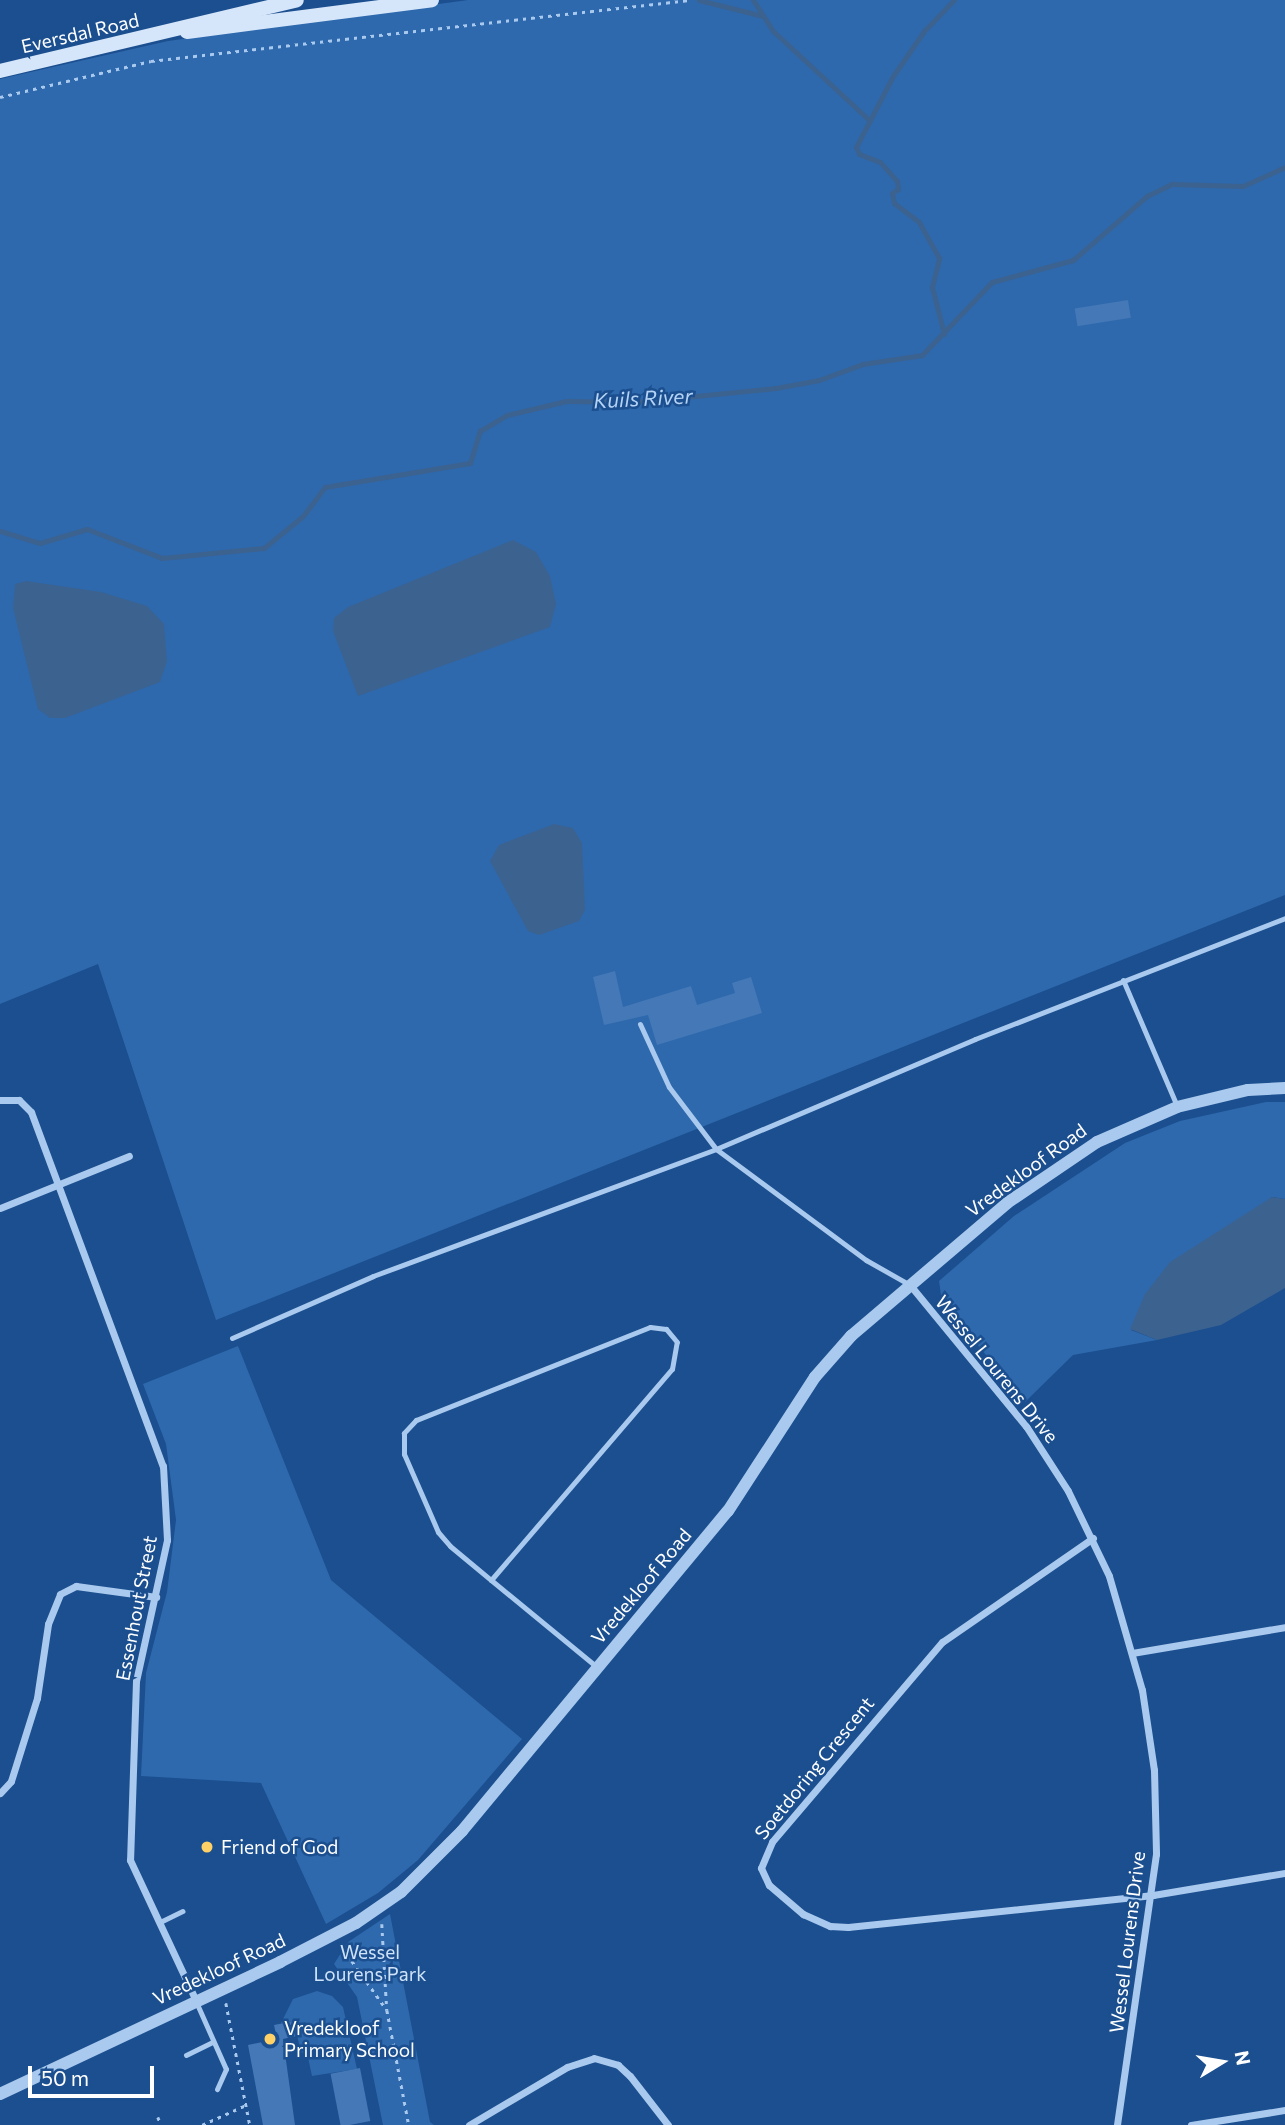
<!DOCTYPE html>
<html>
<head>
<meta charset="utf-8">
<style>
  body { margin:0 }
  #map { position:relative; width:1285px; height:2125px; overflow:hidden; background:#1b4f8f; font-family:Commissioner,sans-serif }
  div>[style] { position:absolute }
  .green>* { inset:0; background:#2e69ad }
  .water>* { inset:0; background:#3c6290 }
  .stream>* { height:5px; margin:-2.5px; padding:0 2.5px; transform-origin:2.5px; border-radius:2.5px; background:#3c6290 }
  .building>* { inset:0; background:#4478b7; transform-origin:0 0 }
  .path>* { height:2.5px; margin-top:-1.25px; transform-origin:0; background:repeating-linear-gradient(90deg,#a9c9ee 0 3.5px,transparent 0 8.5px) }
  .service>* { height:5px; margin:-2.5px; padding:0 2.5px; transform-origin:2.5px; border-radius:2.5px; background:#a9c9ee }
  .minor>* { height:7px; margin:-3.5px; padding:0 3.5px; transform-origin:3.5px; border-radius:3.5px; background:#a9c9ee }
  .tertiary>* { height:12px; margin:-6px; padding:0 6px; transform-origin:6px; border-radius:6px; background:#a9c9ee }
  .secondary>* { height:14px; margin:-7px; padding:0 7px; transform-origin:7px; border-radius:7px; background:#d6e6fa }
  .dots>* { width:19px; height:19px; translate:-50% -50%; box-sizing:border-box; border:4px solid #1b4f8f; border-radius:50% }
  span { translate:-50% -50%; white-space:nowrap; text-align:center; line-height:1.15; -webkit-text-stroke:5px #1b4f8f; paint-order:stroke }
  .street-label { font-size:19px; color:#fff }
  .poi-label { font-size:19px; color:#fff }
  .left { translate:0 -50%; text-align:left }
  .park-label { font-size:19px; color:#cfe3fa }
  .water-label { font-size:21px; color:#b5d3f5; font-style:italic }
  .north { position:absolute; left:1187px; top:2027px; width:70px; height:70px; -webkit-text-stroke:5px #1b4f8f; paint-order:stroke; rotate:79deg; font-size:19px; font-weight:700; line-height:28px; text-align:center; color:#fff }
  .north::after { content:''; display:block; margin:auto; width:24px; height:32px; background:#fff; clip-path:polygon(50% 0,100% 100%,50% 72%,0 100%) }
  .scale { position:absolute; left:28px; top:2066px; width:126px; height:32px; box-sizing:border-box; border:4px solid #fff; border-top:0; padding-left:9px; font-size:21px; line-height:24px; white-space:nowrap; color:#fff; -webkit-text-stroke:5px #1b4f8f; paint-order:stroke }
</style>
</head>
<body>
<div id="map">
  <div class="green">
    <i style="clip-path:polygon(468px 0,1285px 0,1285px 895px,216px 1320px,98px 964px,0 1004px,0 79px,168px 41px)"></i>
    <i style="clip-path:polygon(1266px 1102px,1285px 1102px,1285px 1199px,1272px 1197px,1131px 1330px,1157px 1340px,1073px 1355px,1025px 1402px,942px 1302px,939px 1281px,1014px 1216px,1125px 1143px,1180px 1121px)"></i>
    <i style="clip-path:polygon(238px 1346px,331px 1580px,522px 1739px,418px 1860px,378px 1893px,326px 1924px,261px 1783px,141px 1776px,146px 1673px,167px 1592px,176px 1520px,166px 1444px,143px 1384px)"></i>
    <i style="clip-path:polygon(390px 1914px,430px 2122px,434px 2125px,383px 2125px,357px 1997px,334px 1964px,348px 1942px)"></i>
    <i style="clip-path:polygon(317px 1991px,332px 1996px,343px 2007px,357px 2069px,312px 2076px,307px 2053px,301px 2053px,294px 2021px,281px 2023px,293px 1999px)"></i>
  </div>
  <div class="water">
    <i style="clip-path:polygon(513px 540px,536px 552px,550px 576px,556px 604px,550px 627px,358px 696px,333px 631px,334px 618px,348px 607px)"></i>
    <i style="clip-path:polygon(26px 581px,101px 592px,147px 606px,164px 624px,167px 661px,160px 682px,65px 718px,50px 718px,38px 709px,13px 608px,15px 584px)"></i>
    <i style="clip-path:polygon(554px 824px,573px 828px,582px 843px,585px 910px,579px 921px,539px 935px,528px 931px,490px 861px,499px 845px)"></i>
    <i style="clip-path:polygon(1272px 1197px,1285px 1199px,1285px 1288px,1221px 1325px,1157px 1340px,1130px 1329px,1145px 1294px,1170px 1262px)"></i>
  </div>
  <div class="stream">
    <i style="left:699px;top:0;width:66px;rotate:14deg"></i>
    <i style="left:753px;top:0;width:37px;rotate:57deg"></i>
    <i style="left:773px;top:31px;width:131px;rotate:42.8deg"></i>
    <i style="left:944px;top:334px;width:49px;rotate:-104.3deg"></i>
    <i style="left:932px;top:287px;width:30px;rotate:-76deg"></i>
    <i style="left:939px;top:258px;width:41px;rotate:-119.1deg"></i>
    <i style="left:919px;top:222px;width:31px;rotate:-143deg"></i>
    <i style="left:894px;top:203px;width:10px;rotate:-101deg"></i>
    <i style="left:892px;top:193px;width:7px;rotate:-34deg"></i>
    <i style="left:898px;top:189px;width:8px;rotate:-97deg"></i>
    <i style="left:897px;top:181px;width:25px;rotate:-132deg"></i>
    <i style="left:880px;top:162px;width:22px;rotate:-159deg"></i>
    <i style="left:859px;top:154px;width:8px;rotate:-113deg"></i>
    <i style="left:856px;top:147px;width:80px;rotate:-62.5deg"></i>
    <i style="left:893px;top:76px;width:55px;rotate:-55.4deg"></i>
    <i style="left:924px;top:31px;width:43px;rotate:-45.9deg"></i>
    <i style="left:0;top:531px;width:42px;rotate:16.7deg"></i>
    <i style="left:40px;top:543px;width:49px;rotate:-16.6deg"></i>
    <i style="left:87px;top:529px;width:80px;rotate:21.1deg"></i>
    <i style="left:162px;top:558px;width:102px;rotate:-5.6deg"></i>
    <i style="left:264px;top:548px;width:50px;rotate:-39.4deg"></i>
    <i style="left:303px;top:516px;width:36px;rotate:-53deg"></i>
    <i style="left:325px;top:487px;width:147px;rotate:-9.4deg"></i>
    <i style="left:470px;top:463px;width:34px;rotate:-73deg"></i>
    <i style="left:480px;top:431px;width:31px;rotate:-31deg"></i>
    <i style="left:507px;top:415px;width:61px;rotate:-13.3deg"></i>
    <i style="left:566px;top:401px;width:70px;rotate:0.8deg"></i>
    <i style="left:636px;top:402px;width:141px;rotate:-5.7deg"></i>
    <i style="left:776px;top:388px;width:44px;rotate:-10.5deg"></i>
    <i style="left:819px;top:380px;width:47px;rotate:-20deg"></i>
    <i style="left:863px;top:364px;width:60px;rotate:-8.7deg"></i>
    <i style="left:922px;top:355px;width:101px;rotate:-46.2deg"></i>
    <i style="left:992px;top:282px;width:84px;rotate:-15.2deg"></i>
    <i style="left:1073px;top:260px;width:98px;rotate:-40.9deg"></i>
    <i style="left:1147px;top:196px;width:28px;rotate:-26deg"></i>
    <i style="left:1172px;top:184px;width:71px;rotate:1.6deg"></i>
    <i style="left:1243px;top:186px;width:46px;rotate:-24.3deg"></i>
  </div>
  <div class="building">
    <i style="left:1128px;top:300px;width:18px;height:54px;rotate:81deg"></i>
    <i style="clip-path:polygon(615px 971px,623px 1007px,691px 986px,697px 1005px,735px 993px,732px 983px,751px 977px,762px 1013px,657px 1045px,648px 1015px,604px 1025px,593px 977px)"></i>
    <i style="clip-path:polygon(294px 2021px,297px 2036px,283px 2039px,295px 2125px,263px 2125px,248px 2045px,277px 2039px,274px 2025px)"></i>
    <i style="left:360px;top:2068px;width:54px;height:30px;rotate:79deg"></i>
  </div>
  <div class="path">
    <i style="left:0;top:97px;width:155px;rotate:-13.4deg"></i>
    <i style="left:151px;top:61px;width:542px;rotate:-6.46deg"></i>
    <i style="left:382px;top:1924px;width:86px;rotate:86.7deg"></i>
    <i style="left:387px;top:2010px;width:117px;rotate:79.2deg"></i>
    <i style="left:342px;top:1947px;width:77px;rotate:54.5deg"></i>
    <i style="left:226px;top:2003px;width:124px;rotate:78.9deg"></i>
    <i style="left:158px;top:2117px;width:9px;rotate:69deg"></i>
    <i style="left:202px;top:2125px;width:48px;rotate:-24.4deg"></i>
  </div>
  <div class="service">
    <i style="left:1123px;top:980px;width:137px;rotate:66.8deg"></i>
    <i style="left:640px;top:1024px;width:69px;rotate:65.3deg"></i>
    <i style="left:669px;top:1087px;width:78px;rotate:52.8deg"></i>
    <i style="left:716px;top:1149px;width:187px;rotate:36.5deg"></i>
    <i style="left:866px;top:1260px;width:51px;rotate:29.6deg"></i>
    <i style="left:232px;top:1338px;width:154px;rotate:-23.7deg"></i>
    <i style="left:373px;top:1276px;width:366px;rotate:-20.3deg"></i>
    <i style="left:716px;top:1149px;width:281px;rotate:-23deg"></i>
    <i style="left:975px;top:1039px;width:333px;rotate:-21.3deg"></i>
    <i style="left:491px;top:1580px;width:278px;rotate:-49.4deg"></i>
    <i style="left:672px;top:1369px;width:27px;rotate:-80deg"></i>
    <i style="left:677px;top:1342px;width:17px;rotate:-130deg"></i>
    <i style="left:666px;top:1329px;width:16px;rotate:-173deg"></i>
    <i style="left:650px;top:1327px;width:252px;rotate:158.3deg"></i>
    <i style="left:416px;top:1420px;width:18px;rotate:133deg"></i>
    <i style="left:404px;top:1433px;width:21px;rotate:90deg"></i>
    <i style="left:404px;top:1454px;width:85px;rotate:66.4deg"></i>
    <i style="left:438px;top:1532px;width:18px;rotate:49deg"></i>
    <i style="left:450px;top:1546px;width:53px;rotate:39.7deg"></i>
    <i style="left:491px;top:1580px;width:139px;rotate:39.4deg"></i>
    <i style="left:160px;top:1922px;width:25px;rotate:-26deg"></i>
    <i style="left:197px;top:2004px;width:71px;rotate:66deg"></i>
    <i style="left:226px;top:2069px;width:22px;rotate:114deg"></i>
    <i style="left:186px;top:2055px;width:30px;rotate:-26deg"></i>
  </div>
  <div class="minor">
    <i style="left:0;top:1100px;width:19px"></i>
    <i style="left:19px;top:1100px;width:17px;rotate:45deg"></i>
    <i style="left:31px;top:1112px;width:378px;rotate:69.6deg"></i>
    <i style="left:163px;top:1466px;width:74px;rotate:86.9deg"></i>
    <i style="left:167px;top:1540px;width:144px;rotate:102.4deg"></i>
    <i style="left:136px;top:1681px;width:179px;rotate:91.9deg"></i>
    <i style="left:130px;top:1860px;width:156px;rotate:64.9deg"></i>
    <i style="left:0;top:1208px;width:139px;rotate:-22deg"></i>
    <i style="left:910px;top:1285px;width:183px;rotate:50.6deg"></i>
    <i style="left:1026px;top:1426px;width:77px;rotate:57.1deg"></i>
    <i style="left:1068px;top:1491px;width:94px;rotate:64.2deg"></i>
    <i style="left:1109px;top:1576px;width:119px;rotate:73.9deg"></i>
    <i style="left:1142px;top:1690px;width:81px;rotate:81.5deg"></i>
    <i style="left:1154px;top:1770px;width:84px;rotate:88.6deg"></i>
    <i style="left:1156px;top:1854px;width:274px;rotate:98.2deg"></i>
    <i style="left:1093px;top:1538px;width:183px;rotate:145.4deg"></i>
    <i style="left:942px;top:1642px;width:262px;rotate:130.4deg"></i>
    <i style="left:772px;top:1842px;width:28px;rotate:113deg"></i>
    <i style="left:761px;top:1868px;width:19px;rotate:65deg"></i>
    <i style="left:769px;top:1885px;width:45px;rotate:40.5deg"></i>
    <i style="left:803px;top:1914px;width:30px;rotate:24deg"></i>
    <i style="left:830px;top:1926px;width:18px;rotate:3deg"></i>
    <i style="left:848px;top:1927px;width:307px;rotate:-6deg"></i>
    <i style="left:1153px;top:1895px;width:134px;rotate:-9.5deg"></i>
    <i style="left:1132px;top:1653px;width:155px;rotate:-9.6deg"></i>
    <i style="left:0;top:1793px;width:16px;rotate:-47deg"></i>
    <i style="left:11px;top:1781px;width:87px;rotate:-72.6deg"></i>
    <i style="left:37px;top:1698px;width:75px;rotate:-81.5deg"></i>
    <i style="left:48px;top:1624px;width:32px;rotate:-68deg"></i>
    <i style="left:60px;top:1594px;width:18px;rotate:-27deg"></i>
    <i style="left:76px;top:1586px;width:81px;rotate:7.8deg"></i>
    <i style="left:469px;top:2125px;width:114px;rotate:-30.6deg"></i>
    <i style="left:567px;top:2067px;width:28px;rotate:-18deg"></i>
    <i style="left:594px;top:2058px;width:25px;rotate:16deg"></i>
    <i style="left:618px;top:2065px;width:16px;rotate:43deg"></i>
    <i style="left:630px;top:2076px;width:62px;rotate:52.2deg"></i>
    <i style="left:1191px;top:2125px;width:95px;rotate:-9.1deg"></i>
  </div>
  <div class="tertiary">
    <i style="left:0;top:2094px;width:310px;rotate:-25.2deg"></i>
    <i style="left:280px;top:1962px;width:85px;rotate:-27.2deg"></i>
    <i style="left:356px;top:1923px;width:55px;rotate:-34.6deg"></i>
    <i style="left:401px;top:1892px;width:86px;rotate:-45deg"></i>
    <i style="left:462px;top:1831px;width:416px;rotate:-50.3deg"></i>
    <i style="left:728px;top:1511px;width:160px;rotate:-57deg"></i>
    <i style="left:815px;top:1377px;width:55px;rotate:-48.7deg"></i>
    <i style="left:851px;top:1336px;width:205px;rotate:-40.4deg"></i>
    <i style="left:1007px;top:1203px;width:109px;rotate:-34.1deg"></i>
    <i style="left:1097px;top:1142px;width:87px;rotate:-23.6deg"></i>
    <i style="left:1177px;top:1107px;width:73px;rotate:-13.5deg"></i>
    <i style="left:1248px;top:1090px;width:37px;rotate:-3deg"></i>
  </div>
  <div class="secondary">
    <i style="left:187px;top:32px;width:247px;rotate:-7.4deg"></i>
    <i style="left:0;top:71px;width:305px;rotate:-13.4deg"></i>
  </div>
  <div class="dots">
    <i style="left:207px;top:1847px;background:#ffd166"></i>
    <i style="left:270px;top:2039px;background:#ffd166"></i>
  </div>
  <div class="street-label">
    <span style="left:80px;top:33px;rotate:-13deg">Eversdal Road</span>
    <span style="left:1026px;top:1170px;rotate:-36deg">Vredekloof Road</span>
    <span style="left:997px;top:1369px;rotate:51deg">Wessel Lourens Drive</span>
    <span style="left:641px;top:1586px;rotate:-50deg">Vredekloof Road</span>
    <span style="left:136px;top:1608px;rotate:-79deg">Essenhout Street</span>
    <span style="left:814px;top:1768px;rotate:-51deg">Soetdoring Crescent</span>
    <span style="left:1127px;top:1942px;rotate:-83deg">Wessel Lourens Drive</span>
    <span style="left:219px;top:1969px;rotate:-25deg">Vredekloof Road</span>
  </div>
  <div class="poi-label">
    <span class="left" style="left:221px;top:1847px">Friend of God</span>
    <span class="left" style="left:284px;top:2039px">Vredekloof<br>Primary School</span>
  </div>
  <div class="park-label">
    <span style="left:370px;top:1963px">Wessel<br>Lourens Park</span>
  </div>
  <div class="water-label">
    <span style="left:643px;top:398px;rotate:-3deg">Kuils River</span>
  </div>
  <div class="north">N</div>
  <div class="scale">50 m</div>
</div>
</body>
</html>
